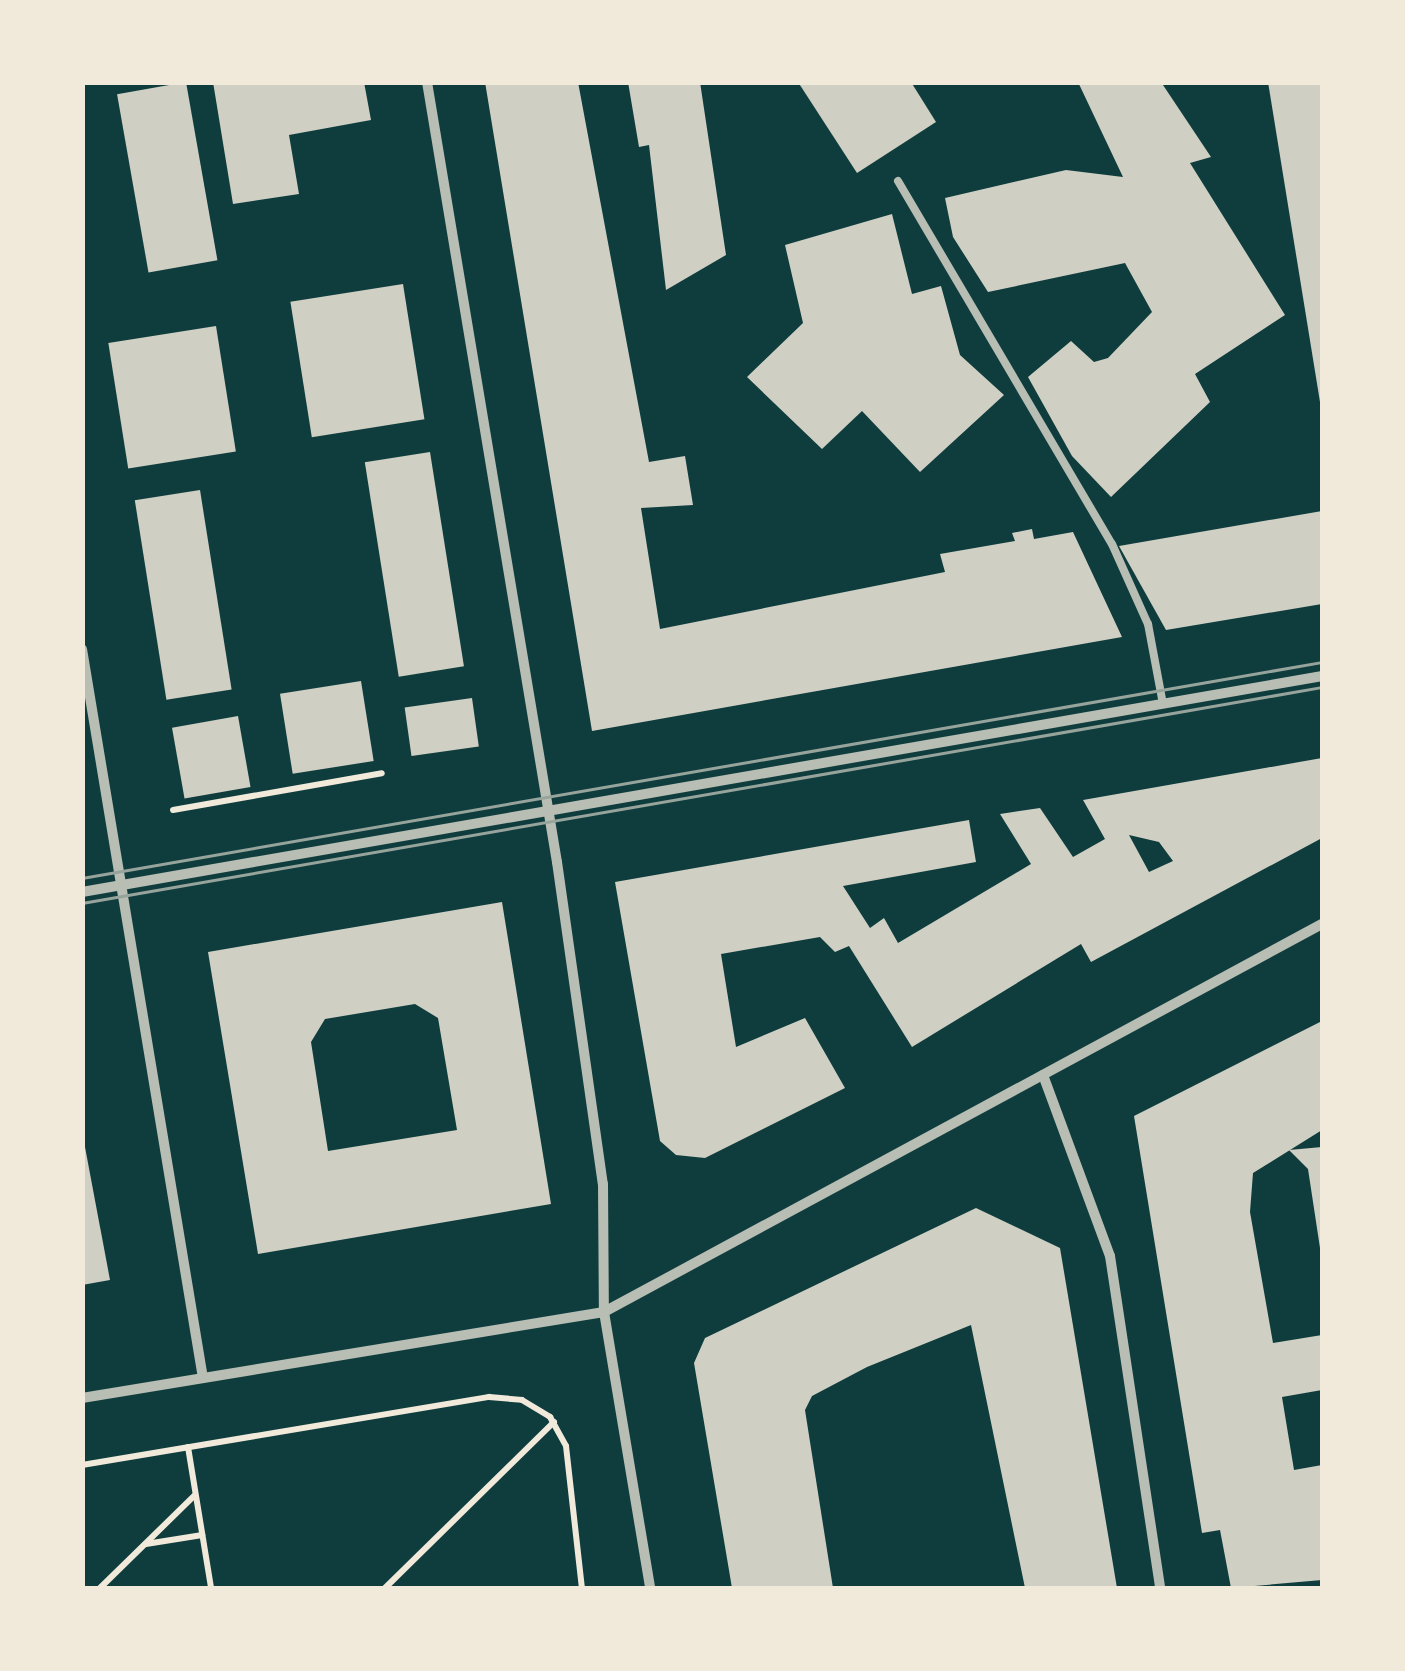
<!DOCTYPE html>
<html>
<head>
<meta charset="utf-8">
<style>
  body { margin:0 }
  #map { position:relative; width:1405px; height:1671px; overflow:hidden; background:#0f3d3e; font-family:"Sofia Sans Condensed",sans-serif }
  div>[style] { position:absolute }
  .building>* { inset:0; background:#cfcfc3; transform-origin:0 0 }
  .path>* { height:6px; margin:-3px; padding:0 3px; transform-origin:3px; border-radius:3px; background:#f1e9da }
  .service>* { height:8px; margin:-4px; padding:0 4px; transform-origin:4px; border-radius:4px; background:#b8beb3 }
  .minor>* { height:10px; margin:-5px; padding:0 5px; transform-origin:5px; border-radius:5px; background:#b8beb3 }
  .tram>* { height:2.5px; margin:-1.25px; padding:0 1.25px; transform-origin:1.25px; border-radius:1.25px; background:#97a49c }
  span { translate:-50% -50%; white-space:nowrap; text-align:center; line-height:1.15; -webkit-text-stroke:10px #f1e9da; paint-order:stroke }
  .frame { position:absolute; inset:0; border:85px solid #f1e9da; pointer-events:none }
</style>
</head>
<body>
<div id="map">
  <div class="building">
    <i style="left:186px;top:82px;width:181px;height:70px;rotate:80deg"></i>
    <i style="clip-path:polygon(213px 82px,364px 82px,371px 120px,289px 135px,299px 194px,233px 204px)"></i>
    <i style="clip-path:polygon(485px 82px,578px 82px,649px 462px,685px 456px,693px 505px,641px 508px,660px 629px,945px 572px,940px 554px,1015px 541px,1012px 533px,1032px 529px,1034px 539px,1073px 532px,1122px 637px,592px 731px)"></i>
    <i style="clip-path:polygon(628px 82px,700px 82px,726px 255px,666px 290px,649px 145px,639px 147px)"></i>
    <i style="clip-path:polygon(798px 82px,911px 82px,936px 122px,857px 173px)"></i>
    <i style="clip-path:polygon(1078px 82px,1161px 82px,1211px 157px,1190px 163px,1285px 315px,1195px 374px,1210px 402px,1111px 497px,1072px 456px,1028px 377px,1071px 341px,1094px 362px,1108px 358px,1152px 312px,1125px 263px,988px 292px,953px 237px,945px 198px,1066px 170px,1123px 177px)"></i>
    <i style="clip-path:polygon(1268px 82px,1322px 82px,1322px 402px,1320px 402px)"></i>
    <i style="clip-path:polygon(892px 214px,912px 294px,941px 286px,960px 355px,1004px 395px,920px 472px,862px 411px,822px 449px,747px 377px,803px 323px,785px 245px)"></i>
    <i style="left:403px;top:284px;width:137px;height:114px;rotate:81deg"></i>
    <i style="left:216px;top:326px;width:127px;height:109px;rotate:81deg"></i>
    <i style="left:430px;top:452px;width:217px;height:66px;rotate:81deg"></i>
    <i style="left:200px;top:490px;width:202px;height:66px;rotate:81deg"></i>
    <i style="clip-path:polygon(1322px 511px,1322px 604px,1166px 630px,1119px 546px)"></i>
    <i style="left:361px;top:681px;width:81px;height:82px;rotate:81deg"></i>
    <i style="left:472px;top:698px;width:49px;height:68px;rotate:82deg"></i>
    <i style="left:238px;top:716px;width:72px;height:67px;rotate:80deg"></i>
    <i style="clip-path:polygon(evenodd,1322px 758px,1322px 838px,1091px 962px,1081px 944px,912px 1047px,849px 946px,835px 952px,820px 937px,721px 954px,736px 1047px,805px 1018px,845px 1088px,705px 1158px,676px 1155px,660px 1141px,615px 882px,969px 820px,976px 862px,843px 886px,870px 928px,884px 918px,898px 943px,1031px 864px,1000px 814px,1040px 808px,1073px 857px,1105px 839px,1083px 800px,1322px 758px,1129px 835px,1159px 842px,1173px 861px,1149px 872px,1129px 835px)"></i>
    <i style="clip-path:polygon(evenodd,502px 902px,551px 1204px,258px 1254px,208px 952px,502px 902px,415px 1004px,438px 1018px,457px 1130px,328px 1151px,311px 1042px,325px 1019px,415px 1004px)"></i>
    <i style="clip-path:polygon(1322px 1021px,1322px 1130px,1253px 1173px,1250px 1212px,1273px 1343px,1322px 1335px,1322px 1390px,1282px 1397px,1294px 1470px,1322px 1465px,1322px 1580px,1231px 1588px,1220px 1530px,1202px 1533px,1134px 1116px)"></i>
    <i style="clip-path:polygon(82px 1131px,110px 1280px,82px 1285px)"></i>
    <i style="clip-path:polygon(1322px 1147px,1322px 1248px,1320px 1248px,1308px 1169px,1289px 1150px)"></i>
    <i style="clip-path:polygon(976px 1208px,1060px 1248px,1117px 1588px,1025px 1588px,971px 1325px,867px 1367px,812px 1396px,805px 1410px,833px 1588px,732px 1588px,694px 1363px,705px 1338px)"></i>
  </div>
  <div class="path">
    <i style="left:173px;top:810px;width:212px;rotate:-10deg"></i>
    <i style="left:188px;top:1447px;width:143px;rotate:80.7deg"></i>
    <i style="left:82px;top:1465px;width:413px;rotate:-9.5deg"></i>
    <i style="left:489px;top:1397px;width:33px;rotate:5deg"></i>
    <i style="left:522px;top:1400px;width:33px;rotate:31deg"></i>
    <i style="left:550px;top:1417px;width:33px;rotate:61deg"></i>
    <i style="left:566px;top:1446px;width:143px;rotate:83.6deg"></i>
    <i style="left:146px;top:1544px;width:57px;rotate:-9.1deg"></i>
    <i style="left:100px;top:1588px;width:132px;rotate:-44.4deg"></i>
    <i style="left:385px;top:1588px;width:237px;rotate:-44.5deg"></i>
  </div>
  <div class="service">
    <i style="left:898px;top:181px;width:421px;rotate:59.5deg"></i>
    <i style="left:1112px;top:544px;width:88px;rotate:65.8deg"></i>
    <i style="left:1148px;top:624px;width:81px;rotate:79.4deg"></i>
  </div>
  <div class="minor">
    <i style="left:427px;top:82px;width:791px;rotate:80.54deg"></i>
    <i style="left:557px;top:862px;width:325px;rotate:81.9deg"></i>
    <i style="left:603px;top:1184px;width:128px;rotate:89.6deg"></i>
    <i style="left:604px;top:1312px;width:280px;rotate:80.5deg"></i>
    <i style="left:82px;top:649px;width:739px;rotate:80.58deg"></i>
    <i style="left:82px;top:892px;width:1259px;rotate:-9.88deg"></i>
    <i style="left:1043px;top:1075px;width:193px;rotate:69.7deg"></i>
    <i style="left:1110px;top:1256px;width:336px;rotate:81.4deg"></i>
    <i style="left:82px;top:1398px;width:529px;rotate:-9.36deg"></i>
    <i style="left:604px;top:1312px;width:816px;rotate:-28.39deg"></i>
  </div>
  <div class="tram">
    <i style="left:82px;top:878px;width:1259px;rotate:-9.88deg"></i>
    <i style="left:82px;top:903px;width:1259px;rotate:-9.88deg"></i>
  </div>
  <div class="frame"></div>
</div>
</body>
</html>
